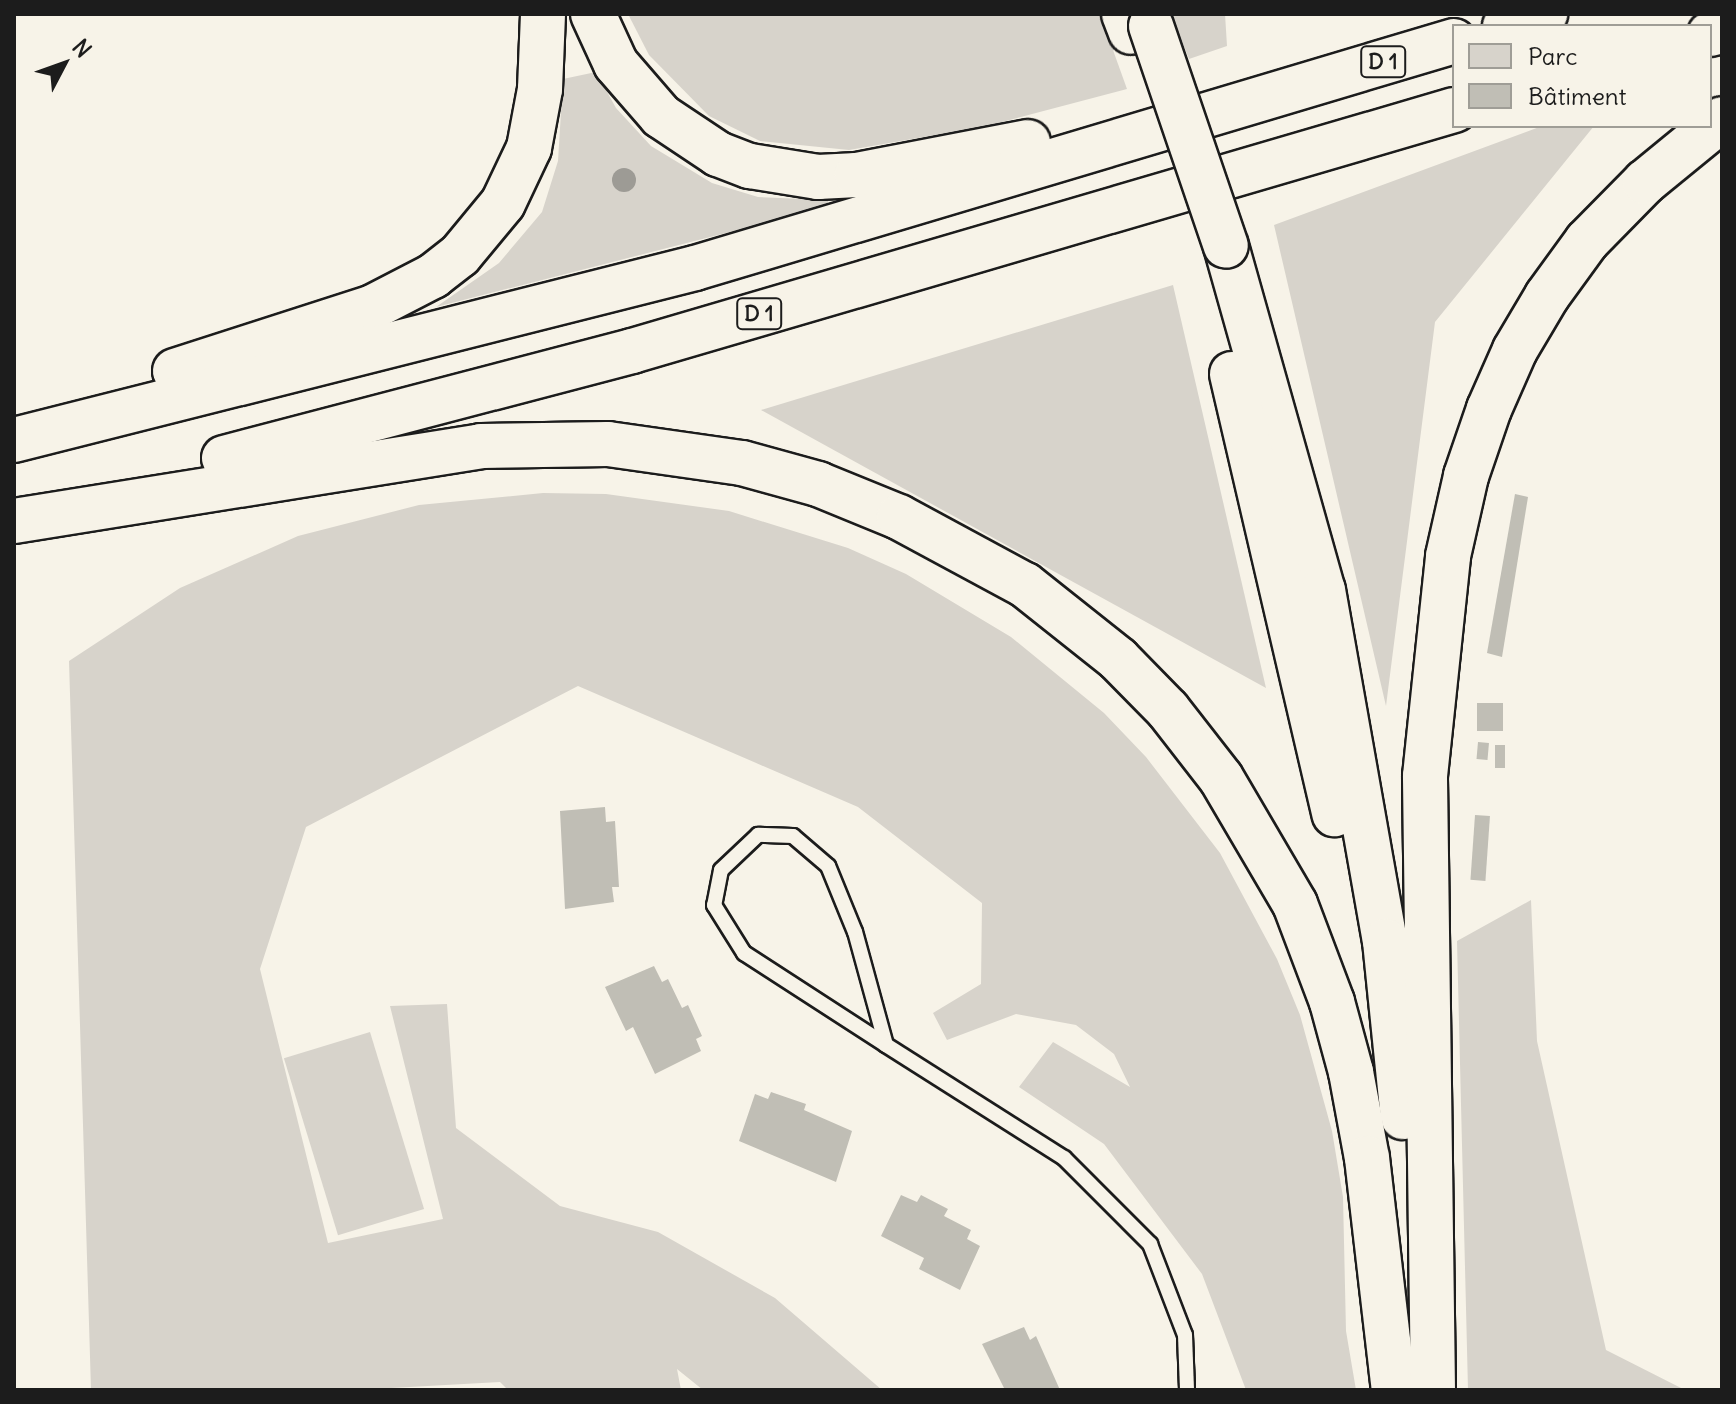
<!DOCTYPE html>
<html>
<head>
<meta charset="utf-8">
<style>
  body { margin:0 }
  #map { position:relative; width:1736px; height:1404px; overflow:hidden; background:#f7f3e8; font-family:Delius,sans-serif }
  div>[style] { position:absolute }
  .green>* { inset:0; background:#d7d3cb; transform-origin:0 0 }
  .building>* { inset:0; background:#c0beb5; transform-origin:0 0 }
  .roads { filter:drop-shadow(2px 0 #1c1c1c) drop-shadow(-2px 0 #1c1c1c) drop-shadow(0 2px #1c1c1c) drop-shadow(0 -2px #1c1c1c) }
  .lane>* { height:14px; margin:-7px; padding:0 7px; transform-origin:7px; border-radius:7px; background:#f7f3e8 }
  .highway>* { height:44px; margin:-22px; padding:0 22px; transform-origin:22px; border-radius:22px; background:#f7f3e8 }
  .bridges { filter:drop-shadow(2px 0 #1c1c1c) drop-shadow(-2px 0 #1c1c1c) drop-shadow(0 2px #1c1c1c) drop-shadow(0 -2px #1c1c1c) }
  .highway-bridge>* { height:44px; margin:-22px; padding:0 22px; transform-origin:22px; border-radius:22px; background:#f7f3e8 }
  .trees>* { width:24px; height:24px; margin:-12px; border-radius:50%; background:#9d9b95 }
  span { translate:-50% -50%; white-space:nowrap; text-align:center; line-height:1.15; -webkit-text-stroke:6px #f7f3e8; paint-order:stroke }
  .shield-label span { padding:2px 6px; background:#f7f3e8; border:2px solid; border-radius:6px; -webkit-text-stroke-width:0 }
  .shield-label { font-size:22px; color:#1c1c1c; font-weight:700 }
  .frame { position:absolute; inset:0; border:16px solid #1c1c1c; pointer-events:none }
  .legend { position:absolute; left:1452px; top:24px; width:260px; height:104px; box-sizing:border-box; background:#f7f3e8; border:2px solid #9f9d96; margin:0; padding:10px 14px; list-style:none; font-size:24px; color:#1c1c1c }
  .legend li { display:flex; align-items:center; gap:16px; height:40px }
  .legend b { width:40px; border:2px solid #9f9d96 }
  .north { position:absolute; left:24px; top:24px; width:80px; height:80px; -webkit-text-stroke:6px #f7f3e8; paint-order:stroke; rotate:49deg; font-size:22px; font-weight:700; line-height:32px; text-align:center; color:#1c1c1c }
  .north::after { content:''; display:block; margin:auto; width:28px; height:36px; background:#1c1c1c; clip-path:polygon(50% 0,100% 100%,50% 72%,0 100%) }
</style>
</head>
<body>
<div id="map">
  <div class="green">
    <i style="clip-path:polygon(628px 14px,1100px 14px,1127px 89px,987px 126px,849px 150px,760px 141px,709px 116px,649px 55px)"></i>
    <i style="clip-path:polygon(1171px 14px,1225px 14px,1227px 46px,1189px 59px)"></i>
    <i style="clip-path:polygon(596px 72px,616px 108px,651px 146px,712px 183px,758px 197px,828px 200px,828px 207px,436px 307px,499px 263px,542px 212px,558px 161px,563px 79px)"></i>
    <i style="clip-path:polygon(1542px 126px,1594px 126px,1435px 322px,1386px 706px,1274px 225px)"></i>
    <i style="clip-path:polygon(1173px 285px,1266px 688px,761px 410px)"></i>
    <i style="clip-path:polygon(543px 493px,606px 494px,729px 511px,848px 548px,906px 574px,1011px 637px,1104px 713px,1146px 757px,1220px 853px,1277px 959px,1300px 1015px,1332px 1131px,1343px 1197px,1346px 1331px,1356px 1390px,1246px 1390px,1202px 1274px,1104px 1144px,1019px 1087px,1053px 1042px,1130px 1087px,1114px 1054px,1076px 1025px,1016px 1014px,947px 1040px,933px 1013px,981px 984px,982px 903px,858px 807px,578px 686px,306px 827px,260px 969px,328px 1243px,443px 1219px,390px 1006px,447px 1004px,456px 1128px,560px 1206px,658px 1232px,775px 1298px,882px 1390px,703px 1390px,677px 1369px,681px 1390px,508px 1390px,500px 1382px,355px 1390px,91px 1390px,69px 661px,180px 588px,298px 536px,419px 505px)"></i>
    <i style="clip-path:polygon(1531px 900px,1537px 1041px,1606px 1350px,1685px 1390px,1468px 1390px,1457px 941px)"></i>
    <i style="left:370px;top:1032px;width:185px;height:90px;rotate:73deg"></i>
  </div>
  <div class="building">
    <i style="clip-path:polygon(1515px 494px,1528px 497px,1502px 657px,1487px 653px)"></i>
    <i style="left:1477px;top:703px;width:26px;height:28px"></i>
    <i style="left:1478px;top:742px;width:11px;height:17px;rotate:5deg"></i>
    <i style="left:1495px;top:745px;width:10px;height:23px"></i>
    <i style="clip-path:polygon(605px 807px,606px 822px,615px 821px,619px 887px,612px 887px,614px 902px,565px 909px,560px 811px)"></i>
    <i style="left:1475px;top:815px;width:15px;height:65px;rotate:4deg"></i>
    <i style="clip-path:polygon(654px 966px,662px 982px,668px 979px,682px 1008px,688px 1005px,702px 1036px,696px 1039px,701px 1051px,655px 1074px,633px 1027px,626px 1031px,605px 987px)"></i>
    <i style="clip-path:polygon(771px 1092px,806px 1104px,804px 1110px,852px 1131px,836px 1182px,739px 1141px,755px 1094px,768px 1099px)"></i>
    <i style="clip-path:polygon(901px 1195px,917px 1202px,921px 1195px,948px 1209px,944px 1216px,971px 1230px,967px 1239px,980px 1246px,960px 1290px,919px 1269px,924px 1258px,881px 1236px)"></i>
    <i style="clip-path:polygon(1024px 1327px,1030px 1340px,1036px 1336px,1060px 1390px,1005px 1390px,982px 1344px)"></i>
  </div>
  <div class="roads">
    <div class="lane">
      <i style="left:886px;top:1045px;width:117px;rotate:-105.3deg"></i>
      <i style="left:855px;top:932px;width:71px;rotate:-112.2deg"></i>
      <i style="left:828px;top:866px;width:46px;rotate:-139.4deg"></i>
      <i style="left:793px;top:836px;width:35px;rotate:-178deg"></i>
      <i style="left:758px;top:835px;width:51px;rotate:136.6deg"></i>
      <i style="left:721px;top:870px;width:36px;rotate:101deg"></i>
      <i style="left:714px;top:905px;width:57px;rotate:58deg"></i>
      <i style="left:744px;top:953px;width:169px;rotate:32.9deg"></i>
      <i style="left:886px;top:1045px;width:211px;rotate:32.4deg"></i>
      <i style="left:1064px;top:1158px;width:122px;rotate:45deg"></i>
      <i style="left:1150px;top:1244px;width:97px;rotate:69deg"></i>
      <i style="left:1185px;top:1335px;width:55px;rotate:87.9deg"></i>
    </div>
    <div class="highway">
      <i style="left:593px;top:14px;width:55px;rotate:65.3deg"></i>
      <i style="left:616px;top:64px;width:69px;rotate:49.1deg"></i>
      <i style="left:661px;top:116px;width:69px;rotate:33.7deg"></i>
      <i style="left:718px;top:154px;width:34px;rotate:21deg"></i>
      <i style="left:750px;top:166px;width:69px;rotate:9.2deg"></i>
      <i style="left:818px;top:177px;width:39px;rotate:-3deg"></i>
      <i style="left:857px;top:175px;width:174px;rotate:-10.9deg"></i>
      <i style="left:1124px;top:14px;width:19px;rotate:69deg"></i>
      <i style="left:1505px;top:26px;width:42px;rotate:-16.7deg"></i>
      <i style="left:1710px;top:34px;width:12px;rotate:-14deg"></i>
      <i style="left:1226px;top:246px;width:357px;rotate:74.3deg"></i>
      <i style="left:1323px;top:590px;width:356px;rotate:80deg"></i>
      <i style="left:1385px;top:941px;width:177px;rotate:84.2deg"></i>
      <i style="left:175px;top:371px;width:208px;rotate:-17.9deg"></i>
      <i style="left:373px;top:307px;width:68px;rotate:-27.3deg"></i>
      <i style="left:433px;top:276px;width:34px;rotate:-38deg"></i>
      <i style="left:460px;top:255px;width:67px;rotate:-50.4deg"></i>
      <i style="left:503px;top:203px;width:61px;rotate:-64.7deg"></i>
      <i style="left:529px;top:148px;width:60px;rotate:-79.4deg"></i>
      <i style="left:540px;top:89px;width:75px;rotate:-87.7deg"></i>
      <i style="left:1232px;top:374px;width:452px;rotate:76.9deg"></i>
      <i style="left:14px;top:440px;width:702px;rotate:-14.17deg"></i>
      <i style="left:695px;top:268px;width:792px;rotate:-16.65deg"></i>
      <i style="left:224px;top:458px;width:422px;rotate:-14.7deg"></i>
      <i style="left:632px;top:351px;width:857px;rotate:-16.34deg"></i>
      <i style="left:14px;top:521px;width:473px;rotate:-9.1deg"></i>
      <i style="left:481px;top:446px;width:127px;rotate:-0.9deg"></i>
      <i style="left:608px;top:444px;width:135px;rotate:8.1deg"></i>
      <i style="left:742px;top:463px;width:79px;rotate:15.4deg"></i>
      <i style="left:818px;top:484px;width:87px;rotate:22.2deg"></i>
      <i style="left:899px;top:517px;width:143px;rotate:28.4deg"></i>
      <i style="left:1025px;top:585px;width:119px;rotate:38.5deg"></i>
      <i style="left:1118px;top:659px;width:71px;rotate:45.6deg"></i>
      <i style="left:1168px;top:710px;width:86px;rotate:52.1deg"></i>
      <i style="left:1221px;top:778px;width:146px;rotate:59.6deg"></i>
      <i style="left:1295px;top:904px;width:105px;rotate:69.3deg"></i>
      <i style="left:1332px;top:1002px;width:73px;rotate:74.8deg"></i>
      <i style="left:1351px;top:1072px;width:87px;rotate:79.5deg"></i>
      <i style="left:1367px;top:1158px;width:234px;rotate:83.4deg"></i>
      <i style="left:1433px;top:1390px;width:614px;rotate:-90.75deg"></i>
      <i style="left:1425px;top:776px;width:221px;rotate:-84deg"></i>
      <i style="left:1448px;top:556px;width:82px;rotate:-77.3deg"></i>
      <i style="left:1466px;top:476px;width:71px;rotate:-71.1deg"></i>
      <i style="left:1489px;top:409px;width:64px;rotate:-66.2deg"></i>
      <i style="left:1515px;top:350px;width:63px;rotate:-59.3deg"></i>
      <i style="left:1547px;top:296px;width:68px;rotate:-54deg"></i>
      <i style="left:1587px;top:241px;width:83px;rotate:-45.5deg"></i>
      <i style="left:1645px;top:182px;width:99px;rotate:-39.3deg"></i>
    </div>
  </div>
  <div class="bridges">
    <div class="highway-bridge">
      <i style="left:1151px;top:26px;width:232px;rotate:71.2deg"></i>
    </div>
  </div>
  <div class="trees">
    <i style="left:624px;top:180px"></i>
  </div>
  <div class="shield-label">
    <span style="left:1383px;top:62px">D 1</span>
    <span style="left:759px;top:314px">D 1</span>
  </div>
  <div class="frame"></div>
  <ul class="legend">
  <li><b style="height:22px;background:#d7d3cb"></b>Parc</li>
  <li><b style="height:22px;background:#c0beb5"></b>Bâtiment</li>
  </ul>
  <div class="north">N</div>
</div>
</body>
</html>
